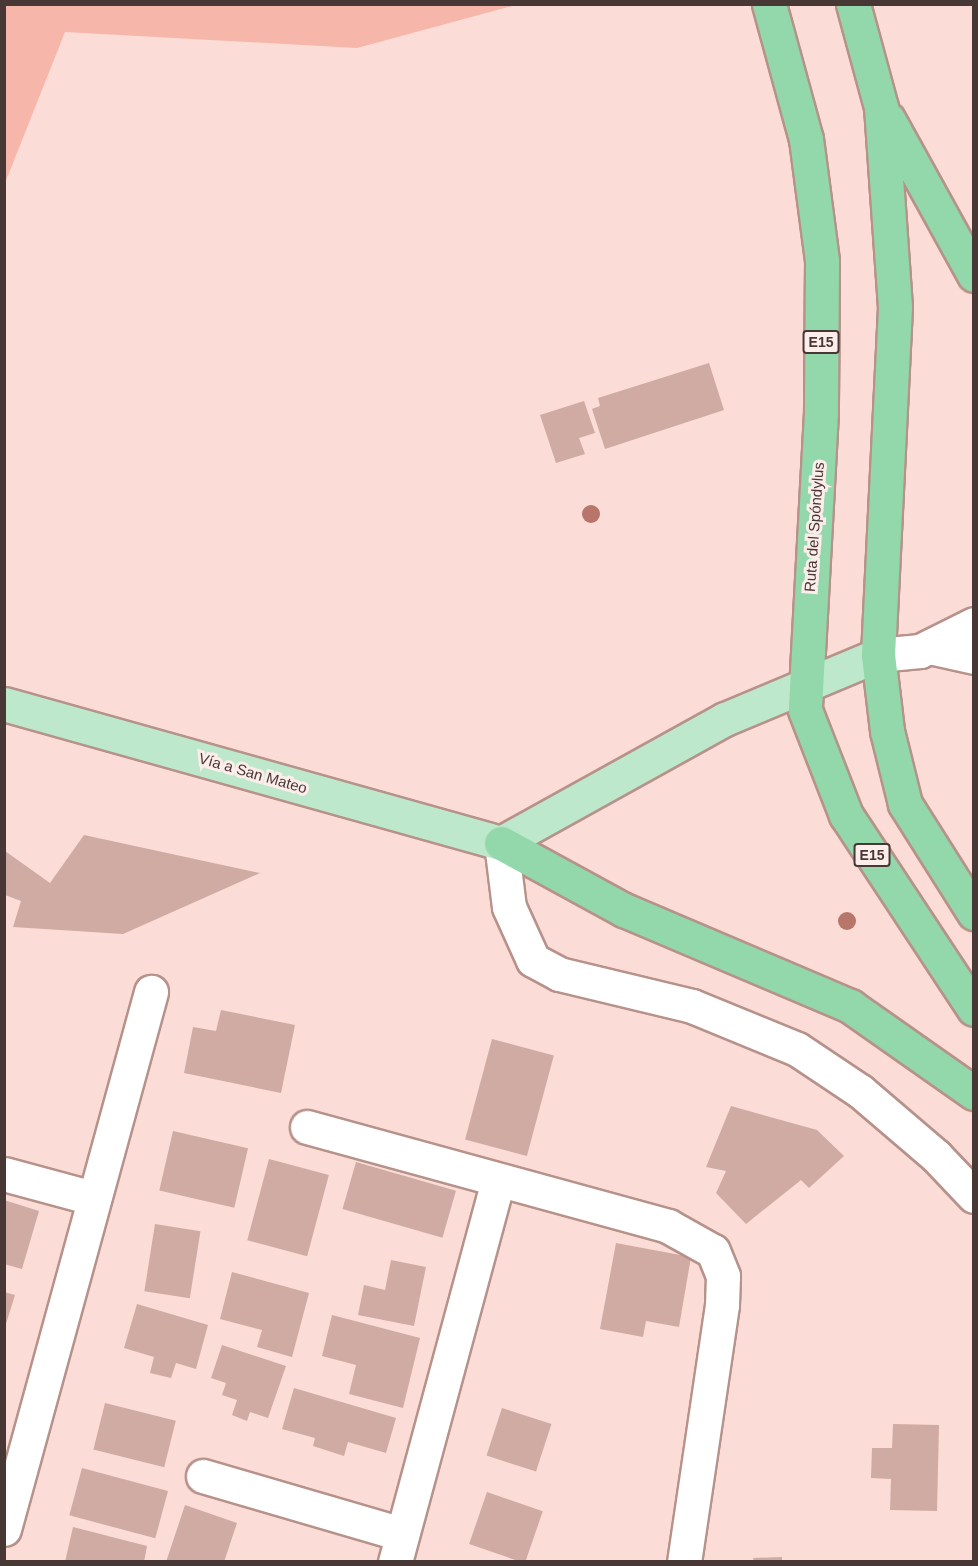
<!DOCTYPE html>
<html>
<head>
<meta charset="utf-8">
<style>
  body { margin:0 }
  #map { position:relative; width:978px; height:1566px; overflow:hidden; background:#fbdcd6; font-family:Arial,sans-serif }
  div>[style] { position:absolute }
  .green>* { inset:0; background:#f6b6a9 }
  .building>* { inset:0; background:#d0aba3; transform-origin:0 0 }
  .roads { filter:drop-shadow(2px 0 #b6928a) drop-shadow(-2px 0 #b6928a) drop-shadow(0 2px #b6928a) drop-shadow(0 -2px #b6928a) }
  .minor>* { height:33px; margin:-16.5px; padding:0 16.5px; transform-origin:16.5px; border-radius:16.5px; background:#fff }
  .major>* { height:33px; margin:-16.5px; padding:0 16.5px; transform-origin:16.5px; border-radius:16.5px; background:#bee8cc }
  .highway>* { height:33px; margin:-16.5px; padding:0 16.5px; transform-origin:16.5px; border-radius:16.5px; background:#92d8aa }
  .trees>* { width:18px; height:18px; margin:-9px; border-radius:50%; background:#b8756a }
  span { translate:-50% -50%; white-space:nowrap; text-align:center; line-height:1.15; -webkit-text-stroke:6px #fdedea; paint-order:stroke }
  .shield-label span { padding:2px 4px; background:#fdedea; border:2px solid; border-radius:4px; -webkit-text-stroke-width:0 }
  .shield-label { font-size:14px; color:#473835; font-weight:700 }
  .street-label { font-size:15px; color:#473835 }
  .frame { position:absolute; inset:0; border:6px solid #473835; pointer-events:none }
</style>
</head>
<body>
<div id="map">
  <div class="green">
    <i style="clip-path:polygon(5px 4px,516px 4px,516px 5px,357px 48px,65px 32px,5px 183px)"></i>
  </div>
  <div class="building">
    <i style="clip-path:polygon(709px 363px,724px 410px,605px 449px,592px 409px,600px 406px,598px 398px)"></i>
    <i style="clip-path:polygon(584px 401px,595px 433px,579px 438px,585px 454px,556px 463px,540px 415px)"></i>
    <i style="clip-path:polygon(84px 835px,260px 873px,123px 934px,13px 927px,21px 901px,5px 895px,5px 851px,50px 883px)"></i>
    <i style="clip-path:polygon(221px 1010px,295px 1025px,281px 1093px,184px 1073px,193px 1027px,216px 1031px)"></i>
    <i style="left:492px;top:1039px;width:64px;height:104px;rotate:15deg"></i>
    <i style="clip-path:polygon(731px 1106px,817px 1130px,844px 1156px,809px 1188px,801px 1180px,746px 1224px,716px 1193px,726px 1171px,706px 1167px)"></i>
    <i style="left:173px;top:1131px;width:77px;height:61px;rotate:13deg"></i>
    <i style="left:269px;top:1159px;width:62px;height:84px;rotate:15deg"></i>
    <i style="left:356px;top:1162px;width:104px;height:49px;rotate:16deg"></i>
    <i style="clip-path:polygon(4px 1200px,39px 1211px,22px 1269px,4px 1264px)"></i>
    <i style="left:155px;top:1224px;width:46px;height:68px;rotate:9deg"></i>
    <i style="clip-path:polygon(616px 1243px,691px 1257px,679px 1327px,646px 1321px,643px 1337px,600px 1329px)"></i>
    <i style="clip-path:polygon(391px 1260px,426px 1267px,414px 1326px,358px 1315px,364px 1285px,385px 1290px)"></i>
    <i style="clip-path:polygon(232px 1272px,309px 1293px,292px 1357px,257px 1347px,262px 1330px,220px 1319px)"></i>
    <i style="clip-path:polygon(4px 1292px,15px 1295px,5px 1327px,4px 1326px)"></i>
    <i style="clip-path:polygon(137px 1304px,208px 1325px,196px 1369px,176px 1363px,171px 1378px,150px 1373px,154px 1357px,124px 1348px)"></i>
    <i style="clip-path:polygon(332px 1315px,420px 1338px,403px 1408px,349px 1394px,356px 1365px,322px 1356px)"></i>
    <i style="clip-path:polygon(222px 1345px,286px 1366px,268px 1418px,250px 1412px,247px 1421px,232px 1415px,237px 1400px,222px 1395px,226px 1383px,211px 1378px)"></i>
    <i style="clip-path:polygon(294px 1388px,396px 1418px,386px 1453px,348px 1442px,344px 1456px,313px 1446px,315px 1438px,282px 1429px)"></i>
    <i style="left:105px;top:1403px;width:73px;height:48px;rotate:14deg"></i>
    <i style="left:502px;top:1408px;width:52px;height:50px;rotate:18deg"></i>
    <i style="clip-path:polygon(893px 1424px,939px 1425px,937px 1511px,890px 1510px,891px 1479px,871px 1478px,872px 1448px,892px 1448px)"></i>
    <i style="left:82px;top:1468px;width:89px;height:49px;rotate:15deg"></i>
    <i style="left:487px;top:1492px;width:59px;height:55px;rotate:19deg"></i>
    <i style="clip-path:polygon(185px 1505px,237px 1523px,224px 1562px,166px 1562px)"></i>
    <i style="clip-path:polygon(73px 1527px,147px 1546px,144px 1562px,65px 1562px)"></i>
    <i style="clip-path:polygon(782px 1557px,782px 1562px,754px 1562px,753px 1558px)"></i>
  </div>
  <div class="roads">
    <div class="minor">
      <i style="left:929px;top:647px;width:46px;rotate:12.5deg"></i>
      <i style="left:878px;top:655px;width:42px;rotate:-5.4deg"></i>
      <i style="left:920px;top:651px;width:60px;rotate:-26.6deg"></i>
      <i style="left:501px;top:843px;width:64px;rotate:82.9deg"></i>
      <i style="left:509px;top:907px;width:58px;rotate:65.6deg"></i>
      <i style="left:533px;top:960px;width:30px;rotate:28deg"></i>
      <i style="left:559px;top:974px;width:137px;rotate:13.5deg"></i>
      <i style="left:692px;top:1006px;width:113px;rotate:22.3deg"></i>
      <i style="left:797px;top:1049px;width:76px;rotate:33.7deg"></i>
      <i style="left:860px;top:1091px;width:100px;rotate:40.5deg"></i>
      <i style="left:936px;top:1156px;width:55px;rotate:46.5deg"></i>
      <i style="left:307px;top:1127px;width:374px;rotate:15.3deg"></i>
      <i style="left:668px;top:1226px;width:51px;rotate:29.1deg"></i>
      <i style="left:713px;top:1251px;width:27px;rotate:68deg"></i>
      <i style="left:723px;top:1276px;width:29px;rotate:92deg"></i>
      <i style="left:722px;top:1305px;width:260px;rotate:98.4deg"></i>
      <i style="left:4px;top:1174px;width:92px;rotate:15.1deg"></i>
      <i style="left:203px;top:1476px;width:206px;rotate:16.3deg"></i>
      <i style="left:4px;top:1529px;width:557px;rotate:-74.69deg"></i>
      <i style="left:395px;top:1562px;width:395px;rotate:-74.9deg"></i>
    </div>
    <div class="major">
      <i style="left:4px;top:704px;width:516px;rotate:15.63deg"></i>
      <i style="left:501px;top:843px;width:256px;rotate:-29deg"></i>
      <i style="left:725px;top:719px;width:166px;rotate:-22.7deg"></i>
    </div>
    <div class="highway">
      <i style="left:769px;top:4px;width:140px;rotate:74.7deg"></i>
      <i style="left:806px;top:139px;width:123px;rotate:82.5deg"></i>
      <i style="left:822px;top:261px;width:151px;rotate:90.4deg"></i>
      <i style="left:821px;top:412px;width:298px;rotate:93.1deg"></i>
      <i style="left:805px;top:710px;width:113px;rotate:68.7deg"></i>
      <i style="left:846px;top:815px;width:232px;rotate:56.6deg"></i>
      <i style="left:853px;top:4px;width:107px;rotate:74.8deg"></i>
      <i style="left:881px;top:107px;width:200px;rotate:86deg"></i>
      <i style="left:895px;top:307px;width:348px;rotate:92.8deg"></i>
      <i style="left:878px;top:655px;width:77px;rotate:83.2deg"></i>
      <i style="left:887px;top:731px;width:75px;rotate:76.1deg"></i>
      <i style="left:905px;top:804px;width:129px;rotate:57.7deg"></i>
      <i style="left:888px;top:119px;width:178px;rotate:61.1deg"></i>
      <i style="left:501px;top:843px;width:140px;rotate:28.6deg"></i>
      <i style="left:624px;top:910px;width:246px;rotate:23deg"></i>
      <i style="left:850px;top:1006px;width:151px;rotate:35.1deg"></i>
    </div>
  </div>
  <div class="trees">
    <i style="left:591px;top:514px"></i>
    <i style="left:847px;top:921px"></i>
  </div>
  <div class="shield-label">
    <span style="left:821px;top:342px">E15</span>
    <span style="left:872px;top:855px">E15</span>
  </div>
  <div class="street-label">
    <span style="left:814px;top:527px;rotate:-86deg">Ruta del Spóndylus</span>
    <span style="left:253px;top:773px;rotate:16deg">Vía a San Mateo</span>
  </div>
  <div class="frame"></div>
</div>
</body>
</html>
